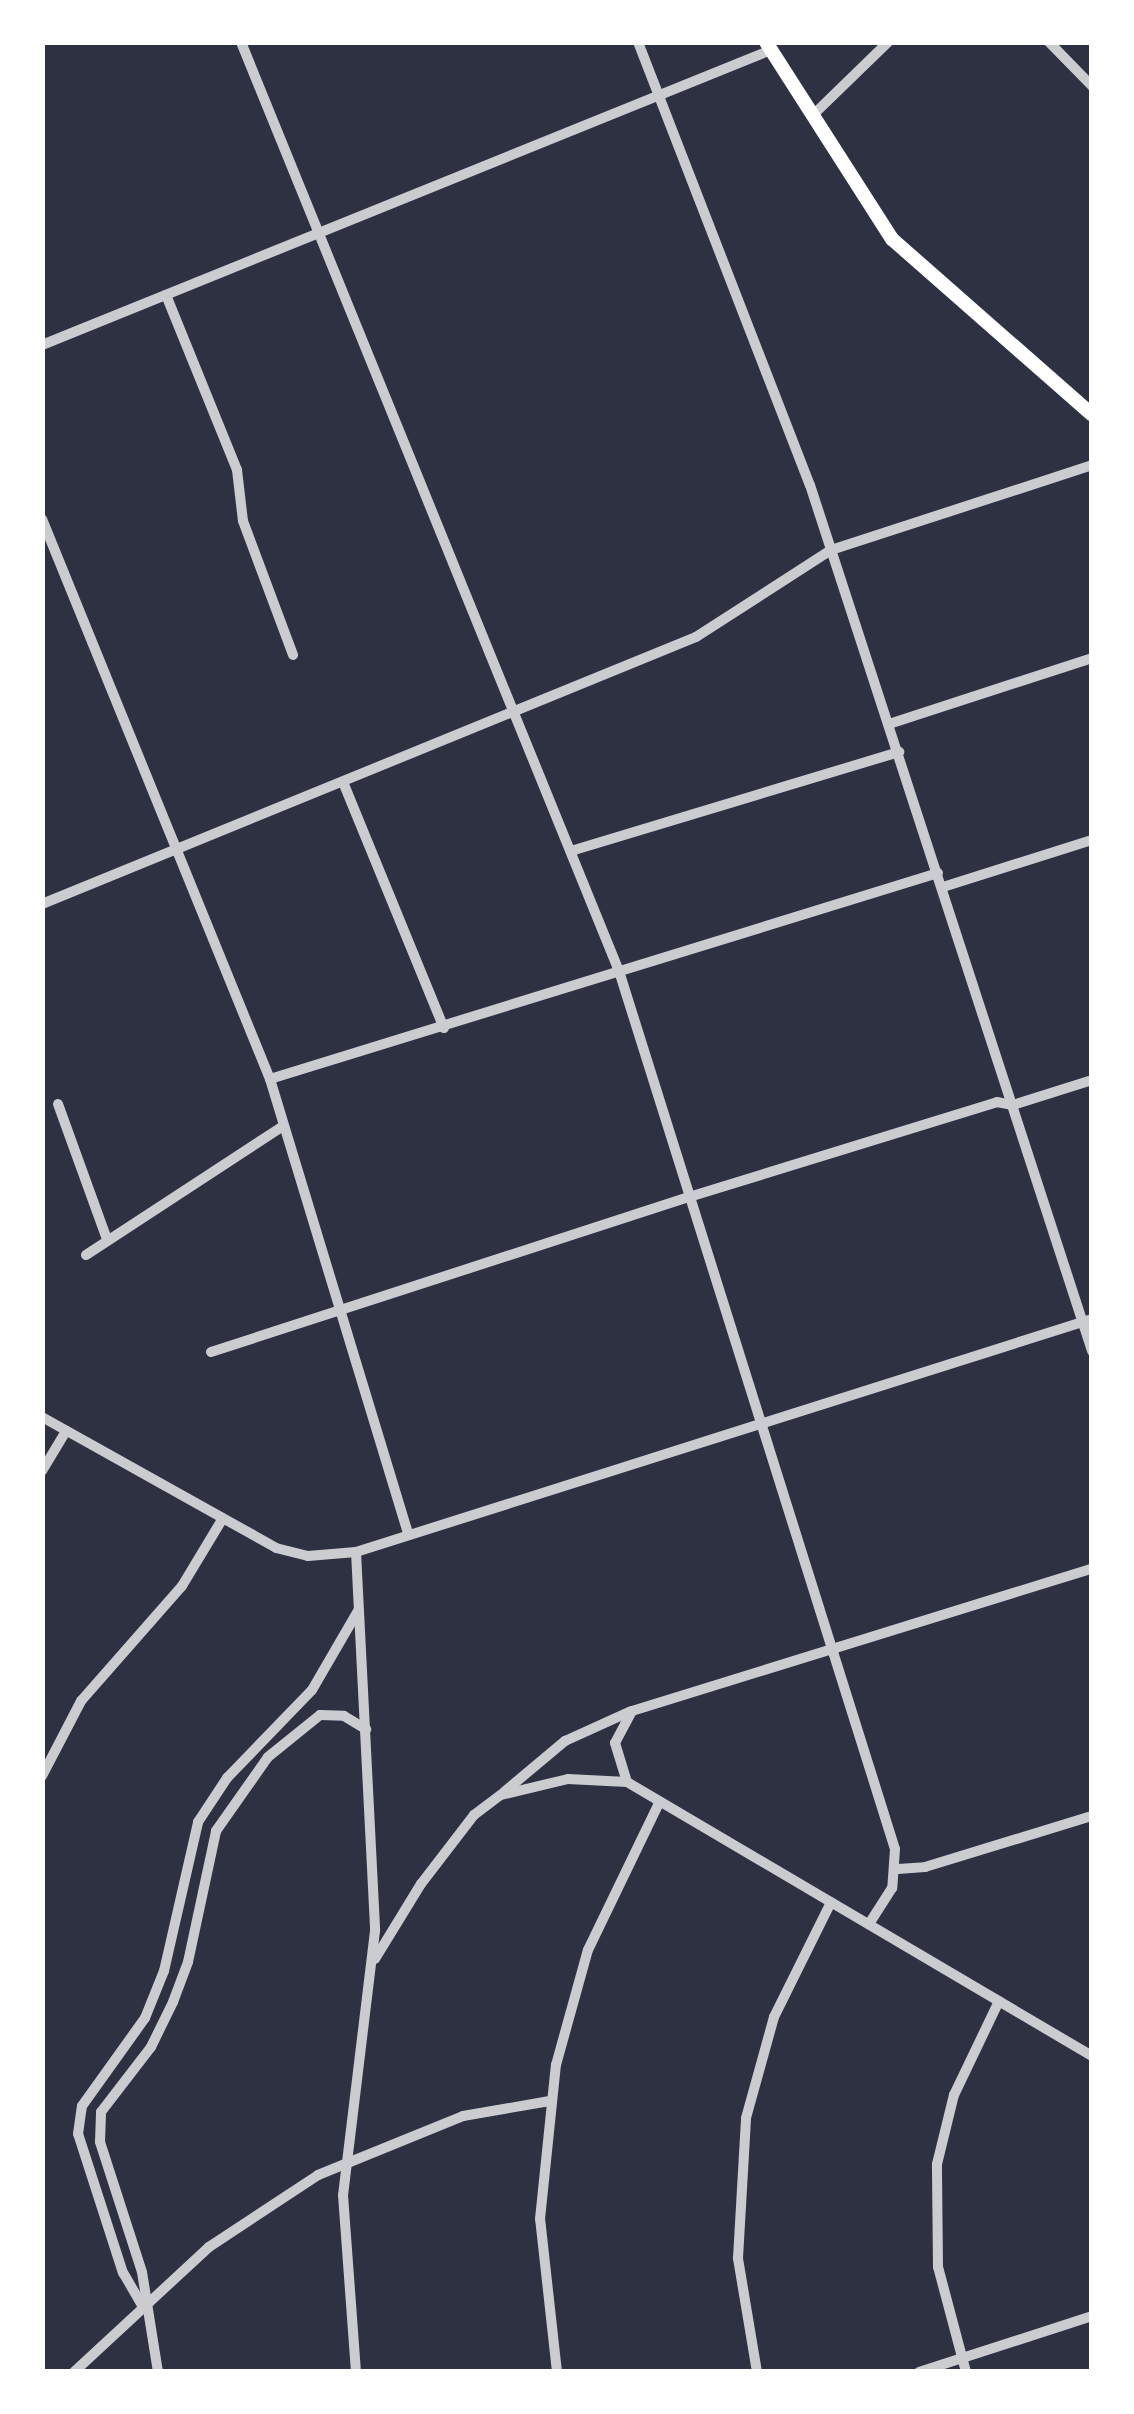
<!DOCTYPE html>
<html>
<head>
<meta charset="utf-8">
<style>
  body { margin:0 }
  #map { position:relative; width:1134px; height:2414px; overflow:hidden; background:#2d3142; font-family:Arial,sans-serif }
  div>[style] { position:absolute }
  .minor>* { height:10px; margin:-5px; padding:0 5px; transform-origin:5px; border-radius:5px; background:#caccd0 }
  .secondary>* { height:14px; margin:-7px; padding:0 7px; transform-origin:7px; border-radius:7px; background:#fff }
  span { translate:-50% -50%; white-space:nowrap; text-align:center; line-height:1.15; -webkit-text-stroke:8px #fff; paint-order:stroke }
  .frame { position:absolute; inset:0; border:45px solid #fff; pointer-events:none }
</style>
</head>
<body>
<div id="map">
  <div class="minor">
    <i style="left:241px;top:42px;width:1003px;rotate:67.86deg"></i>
    <i style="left:619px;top:971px;width:920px;rotate:72.55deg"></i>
    <i style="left:895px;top:1849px;width:39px;rotate:94deg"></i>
    <i style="left:892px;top:1888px;width:43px;rotate:122.6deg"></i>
    <i style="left:638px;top:42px;width:475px;rotate:68.8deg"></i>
    <i style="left:810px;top:485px;width:911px;rotate:71.96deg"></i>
    <i style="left:1049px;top:42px;width:62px;rotate:45.7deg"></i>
    <i style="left:813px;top:115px;width:105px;rotate:-44.2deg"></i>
    <i style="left:166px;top:295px;width:189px;rotate:67.9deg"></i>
    <i style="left:237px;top:470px;width:51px;rotate:83.3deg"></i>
    <i style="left:243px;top:521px;width:143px;rotate:69.5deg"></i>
    <i style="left:42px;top:345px;width:786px;rotate:-22.03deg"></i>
    <i style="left:42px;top:519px;width:605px;rotate:67.85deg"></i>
    <i style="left:270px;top:1079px;width:475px;rotate:73.1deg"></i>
    <i style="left:889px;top:724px;width:213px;rotate:-18deg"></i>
    <i style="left:343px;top:782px;width:266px;rotate:67.7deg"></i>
    <i style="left:571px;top:851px;width:343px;rotate:-16.8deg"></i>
    <i style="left:943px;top:887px;width:156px;rotate:-17.5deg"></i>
    <i style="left:42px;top:904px;width:706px;rotate:-22.21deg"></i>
    <i style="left:696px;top:637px;width:161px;rotate:-32.8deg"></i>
    <i style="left:831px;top:550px;width:274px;rotate:-18deg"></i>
    <i style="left:270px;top:1079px;width:699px;rotate:-17.14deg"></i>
    <i style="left:58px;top:1104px;width:144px;rotate:70.1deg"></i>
    <i style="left:86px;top:1255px;width:235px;rotate:-33.2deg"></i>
    <i style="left:211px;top:1352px;width:503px;rotate:-17.97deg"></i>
    <i style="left:689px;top:1197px;width:322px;rotate:-17.1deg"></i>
    <i style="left:997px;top:1102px;width:16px;rotate:11deg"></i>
    <i style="left:1013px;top:1105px;width:83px;rotate:-17.6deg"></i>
    <i style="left:42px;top:1417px;width:268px;rotate:29.2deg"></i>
    <i style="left:276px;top:1548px;width:33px;rotate:14deg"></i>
    <i style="left:308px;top:1556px;width:48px;rotate:-4.8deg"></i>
    <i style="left:356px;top:1552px;width:772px;rotate:-17.57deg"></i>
    <i style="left:42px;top:1471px;width:47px;rotate:-59deg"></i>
    <i style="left:356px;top:1552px;width:379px;rotate:87.1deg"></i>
    <i style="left:375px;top:1931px;width:266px;rotate:96.9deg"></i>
    <i style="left:343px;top:2195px;width:177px;rotate:85.8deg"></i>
    <i style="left:42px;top:1776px;width:85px;rotate:-62.5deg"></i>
    <i style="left:81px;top:1701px;width:153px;rotate:-48.7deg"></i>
    <i style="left:182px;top:1586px;width:79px;rotate:-58.9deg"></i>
    <i style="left:627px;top:1782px;width:41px;rotate:-107.1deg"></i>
    <i style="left:615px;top:1743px;width:36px;rotate:-62deg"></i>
    <i style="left:632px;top:1711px;width:481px;rotate:-17.2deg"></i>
    <i style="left:504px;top:1792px;width:80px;rotate:-39.9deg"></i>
    <i style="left:565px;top:1741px;width:72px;rotate:-24.4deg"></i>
    <i style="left:898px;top:1869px;width:27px;rotate:-4deg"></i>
    <i style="left:925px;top:1867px;width:175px;rotate:-17deg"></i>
    <i style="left:375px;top:1959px;width:88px;rotate:-58.5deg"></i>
    <i style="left:421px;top:1884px;width:87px;rotate:-52.5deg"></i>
    <i style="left:474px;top:1815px;width:34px;rotate:-37deg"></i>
    <i style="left:501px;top:1795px;width:69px;rotate:-13.4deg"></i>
    <i style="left:568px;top:1779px;width:59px;rotate:2.9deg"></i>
    <i style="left:627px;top:1782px;width:540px;rotate:30.51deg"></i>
    <i style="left:143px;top:2307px;width:39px;rotate:-120deg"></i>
    <i style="left:123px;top:2273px;width:146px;rotate:-107.9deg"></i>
    <i style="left:78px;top:2134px;width:28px;rotate:-82deg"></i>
    <i style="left:82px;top:2106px;width:108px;rotate:-54.4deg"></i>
    <i style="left:145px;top:2018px;width:51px;rotate:-68deg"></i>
    <i style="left:164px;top:1971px;width:153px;rotate:-77.1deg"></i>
    <i style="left:198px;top:1822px;width:53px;rotate:-56.6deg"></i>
    <i style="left:227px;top:1778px;width:122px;rotate:-46deg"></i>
    <i style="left:312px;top:1690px;width:91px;rotate:-59.8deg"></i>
    <i style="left:74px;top:2372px;width:184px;rotate:-42.8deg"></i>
    <i style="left:209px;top:2247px;width:131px;rotate:-33.4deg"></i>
    <i style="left:318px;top:2175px;width:157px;rotate:-22.1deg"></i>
    <i style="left:463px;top:2116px;width:88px;rotate:-9.8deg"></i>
    <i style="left:158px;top:2372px;width:101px;rotate:-99.1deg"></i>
    <i style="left:142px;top:2272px;width:137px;rotate:-107.9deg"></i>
    <i style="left:100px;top:2142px;width:30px;rotate:-88deg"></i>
    <i style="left:101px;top:2112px;width:82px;rotate:-52.4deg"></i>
    <i style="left:151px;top:2047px;width:50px;rotate:-63.9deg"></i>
    <i style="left:173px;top:2002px;width:43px;rotate:-69.4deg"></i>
    <i style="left:188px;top:1962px;width:134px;rotate:-77.9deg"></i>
    <i style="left:216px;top:1831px;width:90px;rotate:-54.9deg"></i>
    <i style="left:268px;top:1757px;width:67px;rotate:-38.9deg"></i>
    <i style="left:320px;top:1715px;width:24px;rotate:2deg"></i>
    <i style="left:344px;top:1716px;width:26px;rotate:31deg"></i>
    <i style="left:557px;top:2372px;width:154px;rotate:-96.3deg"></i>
    <i style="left:540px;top:2219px;width:155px;rotate:-84.1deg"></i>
    <i style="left:556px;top:2065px;width:119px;rotate:-74.5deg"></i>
    <i style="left:588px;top:1950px;width:165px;rotate:-64.2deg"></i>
    <i style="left:757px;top:2372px;width:116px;rotate:-99.5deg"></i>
    <i style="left:738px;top:2258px;width:140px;rotate:-86.7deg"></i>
    <i style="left:746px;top:2118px;width:105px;rotate:-74.5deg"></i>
    <i style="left:774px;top:2017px;width:128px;rotate:-63.6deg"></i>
    <i style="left:919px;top:2372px;width:182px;rotate:-17.9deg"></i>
    <i style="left:966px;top:2372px;width:109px;rotate:-104.9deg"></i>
    <i style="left:938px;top:2267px;width:103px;rotate:-90.6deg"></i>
    <i style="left:937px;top:2164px;width:71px;rotate:-76.2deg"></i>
    <i style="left:954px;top:2095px;width:104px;rotate:-64.4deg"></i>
  </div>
  <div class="secondary">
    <i style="left:766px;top:42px;width:234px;rotate:57.4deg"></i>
    <i style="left:892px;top:239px;width:266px;rotate:41.3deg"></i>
  </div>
  <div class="frame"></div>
</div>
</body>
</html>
